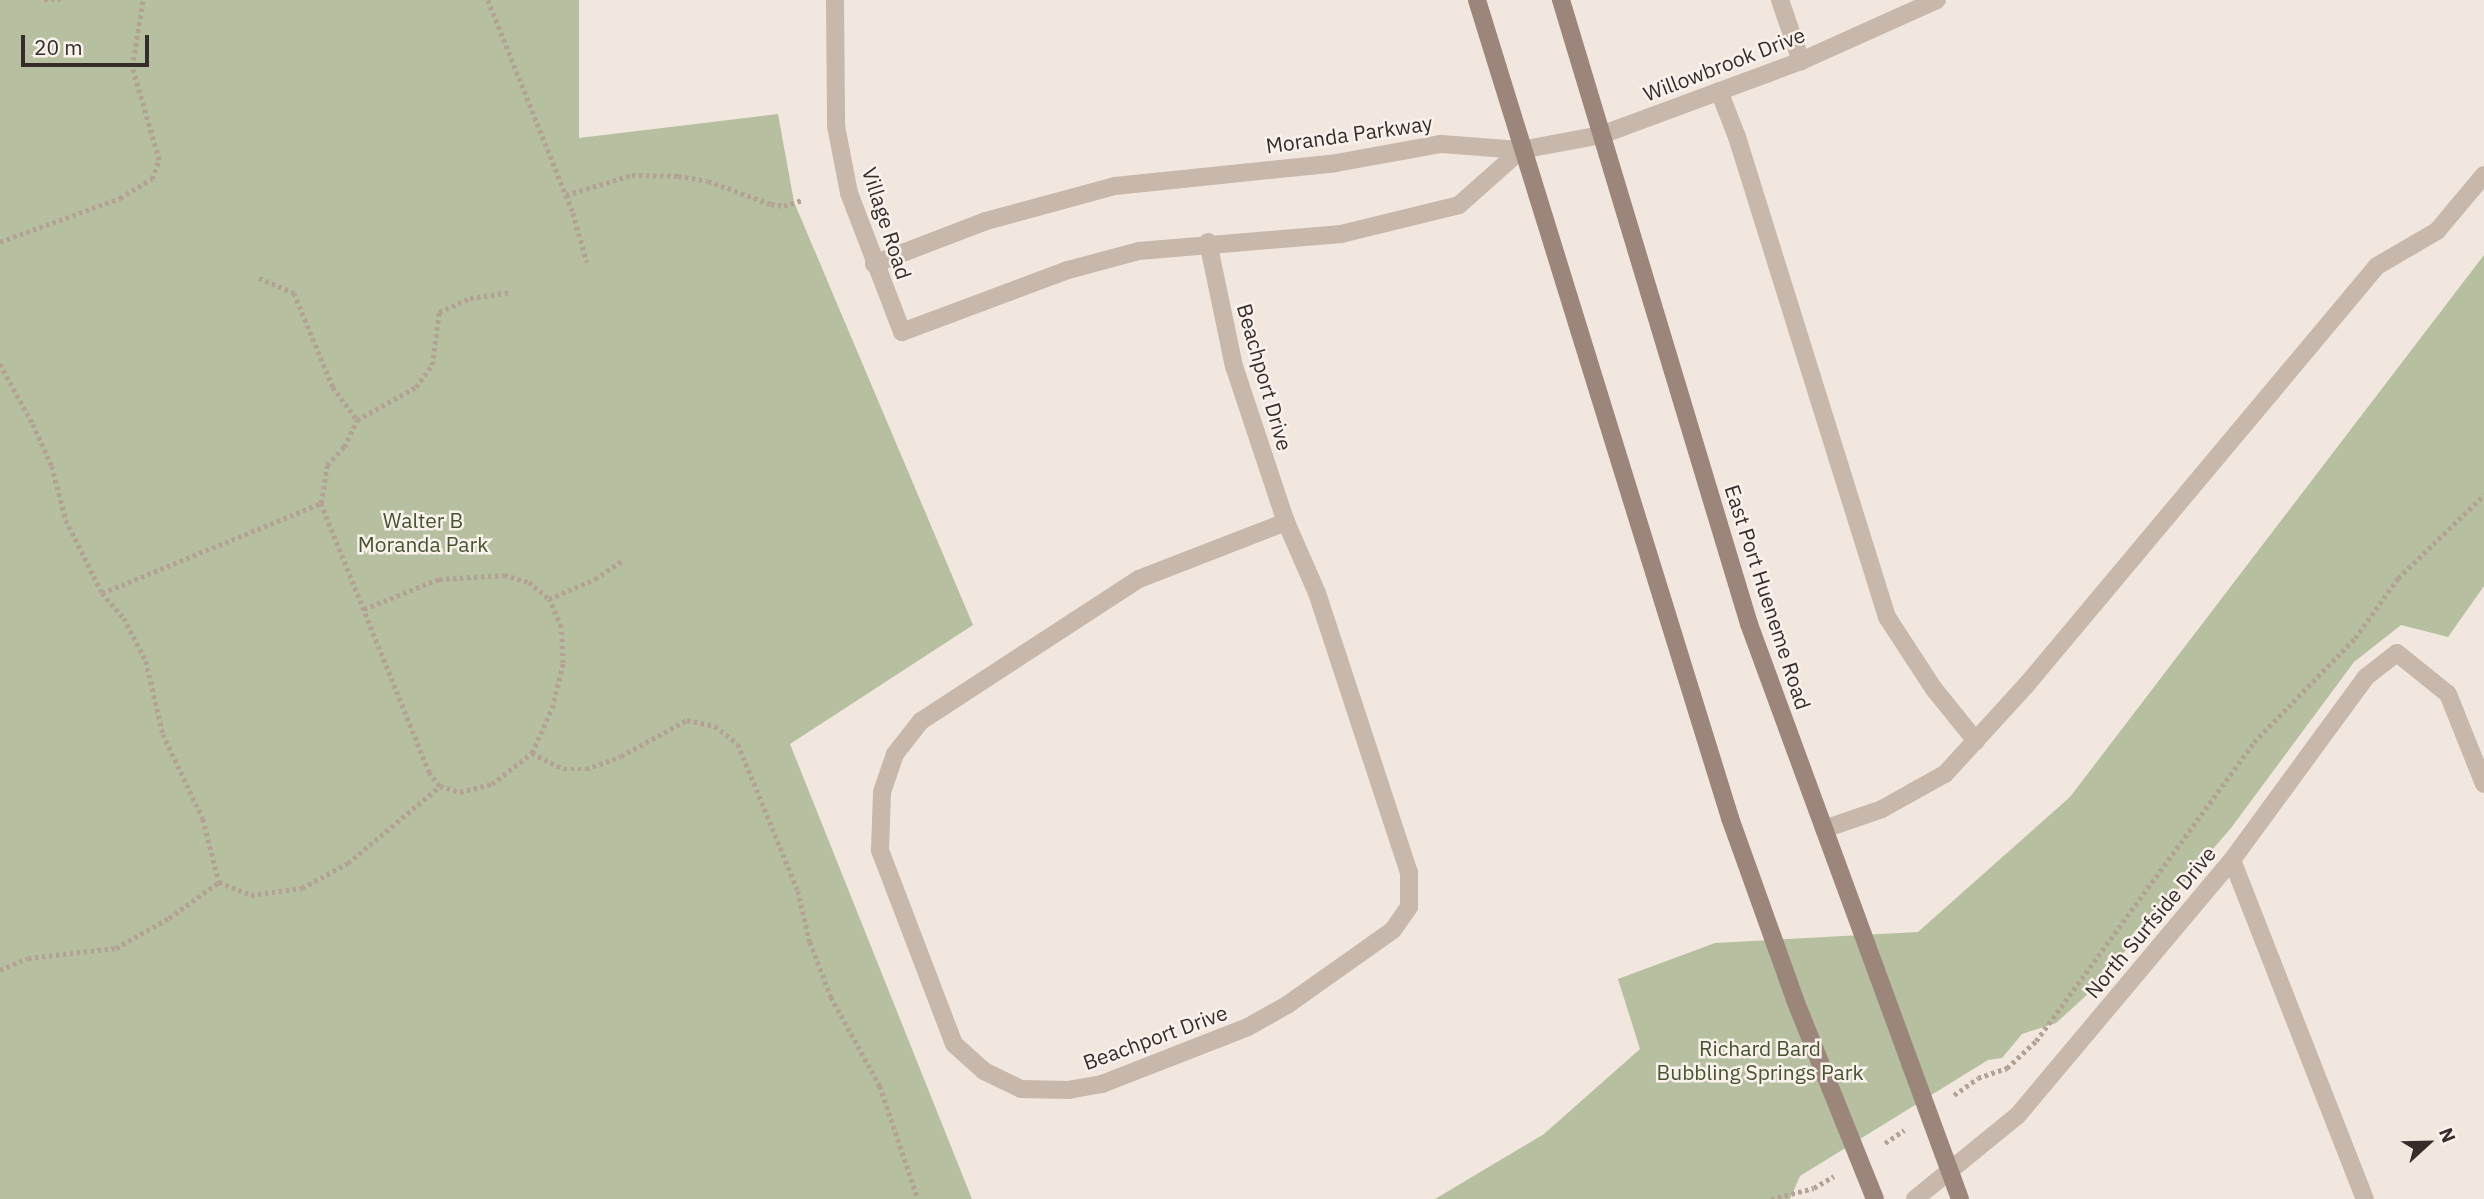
<!DOCTYPE html>
<html>
<head>
<meta charset="utf-8">
<style>
  body { margin:0 }
  #map { position:relative; width:2484px; height:1199px; overflow:hidden; background:#f1e7de; font-family:"IBM Plex Sans",sans-serif }
  div>[style] { position:absolute }
  .green>* { inset:0; background:#b6bf9f }
  .path>* { height:4.5px; margin-top:-2.25px; transform-origin:0; background:repeating-linear-gradient(90deg,#b4a195 0 3.5px,transparent 0 7px) }
  .lane>* { height:18px; margin:-9px; padding:0 9px; transform-origin:9px; border-radius:9px; background:#c8b7ab }
  .street>* { height:18px; margin:-9px; padding:0 9px; transform-origin:9px; border-radius:9px; background:#c8b7ab }
  .secondary>* { height:18px; margin:-9px; padding:0 9px; transform-origin:9px; border-radius:9px; background:#9c867c }
  span { translate:-50% -50%; white-space:nowrap; text-align:center; line-height:1.15; -webkit-text-stroke:5px #f9f1eb; paint-order:stroke }
  .street-label { font-size:21px; color:#362d2a }
  .park-label { font-size:21px; color:#48532f }
  .north { position:absolute; left:2393px; top:1108px; width:70px; height:70px; -webkit-text-stroke:5px #f9f1eb; paint-order:stroke; rotate:68deg; font-size:19px; font-weight:700; line-height:28px; text-align:center; color:#362d2a }
  .north::after { content:''; display:block; margin:auto; width:24px; height:32px; background:#362d2a; clip-path:polygon(50% 0,100% 100%,50% 72%,0 100%) }
  .scale { position:absolute; left:21px; top:35px; width:128px; height:32px; box-sizing:border-box; border:4px solid #362d2a; border-top:0; padding-left:9px; font-size:21px; line-height:24px; white-space:nowrap; color:#362d2a; -webkit-text-stroke:5px #f9f1eb; paint-order:stroke }
</style>
</head>
<body>
<div id="map">
  <div class="green">
    <i style="clip-path:polygon(0 0,579px 0,579px 138px,778px 114px,794px 202px,973px 625px,790px 744px,972px 1199px,0 1199px)"></i>
    <i style="clip-path:polygon(2484px 255px,2484px 586px,2448px 637px,2401px 625px,2354px 662px,2231px 828px,2089px 993px,2056px 1023px,2022px 1034px,2002px 1058px,1988px 1060px,1800px 1176px,1790px 1199px,1435px 1199px,1544px 1134px,1640px 1049px,1618px 979px,1715px 943px,1918px 932px,2070px 797px)"></i>
  </div>
  <div class="path">
    <i style="left:44px;top:0;width:18px"></i>
    <i style="left:488px;top:0;width:229px;rotate:68.2deg"></i>
    <i style="left:573px;top:213px;width:51px;rotate:74.1deg"></i>
    <i style="left:566px;top:195px;width:69px;rotate:-16.9deg"></i>
    <i style="left:632px;top:175px;width:46px;rotate:1.2deg"></i>
    <i style="left:678px;top:176px;width:30px;rotate:9deg"></i>
    <i style="left:708px;top:181px;width:67px;rotate:20.1deg"></i>
    <i style="left:771px;top:204px;width:13px;rotate:9deg"></i>
    <i style="left:784px;top:206px;width:19px;rotate:-18deg"></i>
    <i style="left:0;top:242px;width:128px;rotate:-20.1deg"></i>
    <i style="left:120px;top:198px;width:37px;rotate:-31deg"></i>
    <i style="left:152px;top:179px;width:20px;rotate:-70deg"></i>
    <i style="left:159px;top:160px;width:97px;rotate:-106.2deg"></i>
    <i style="left:132px;top:67px;width:68px;rotate:-80.7deg"></i>
    <i style="left:259px;top:278px;width:38px;rotate:23deg"></i>
    <i style="left:294px;top:293px;width:102px;rotate:67.5deg"></i>
    <i style="left:333px;top:387px;width:41px;rotate:54deg"></i>
    <i style="left:0;top:364px;width:68px;rotate:61.2deg"></i>
    <i style="left:33px;top:424px;width:46px;rotate:65.7deg"></i>
    <i style="left:52px;top:466px;width:56px;rotate:75.5deg"></i>
    <i style="left:66px;top:520px;width:81px;rotate:63.7deg"></i>
    <i style="left:102px;top:593px;width:237px;rotate:-22.3deg"></i>
    <i style="left:321px;top:503px;width:290px;rotate:68.1deg"></i>
    <i style="left:429px;top:772px;width:18px;rotate:52deg"></i>
    <i style="left:440px;top:786px;width:21px;rotate:17deg"></i>
    <i style="left:460px;top:792px;width:33px;rotate:-14deg"></i>
    <i style="left:492px;top:784px;width:51px;rotate:-37.8deg"></i>
    <i style="left:532px;top:753px;width:36px;rotate:27deg"></i>
    <i style="left:564px;top:769px;width:22px"></i>
    <i style="left:586px;top:769px;width:37px;rotate:-20deg"></i>
    <i style="left:621px;top:756px;width:75px;rotate:-28.6deg"></i>
    <i style="left:687px;top:720px;width:29px;rotate:12deg"></i>
    <i style="left:715px;top:726px;width:29px;rotate:38deg"></i>
    <i style="left:738px;top:744px;width:159px;rotate:67.8deg"></i>
    <i style="left:798px;top:891px;width:52px;rotate:76.8deg"></i>
    <i style="left:810px;top:942px;width:59px;rotate:69.1deg"></i>
    <i style="left:831px;top:997px;width:102px;rotate:61.2deg"></i>
    <i style="left:880px;top:1086px;width:119px;rotate:71.4deg"></i>
    <i style="left:321px;top:503px;width:38px;rotate:-81deg"></i>
    <i style="left:327px;top:465px;width:25px;rotate:-47deg"></i>
    <i style="left:344px;top:447px;width:30px;rotate:-64deg"></i>
    <i style="left:357px;top:420px;width:68px;rotate:-29.2deg"></i>
    <i style="left:416px;top:387px;width:27px;rotate:-54deg"></i>
    <i style="left:432px;top:365px;width:53px;rotate:-82.5deg"></i>
    <i style="left:439px;top:312px;width:34px;rotate:-24deg"></i>
    <i style="left:470px;top:298px;width:41px;rotate:-8.3deg"></i>
    <i style="left:102px;top:593px;width:33px;rotate:49deg"></i>
    <i style="left:124px;top:618px;width:48px;rotate:62.9deg"></i>
    <i style="left:146px;top:661px;width:75px;rotate:76.9deg"></i>
    <i style="left:163px;top:734px;width:94px;rotate:64.8deg"></i>
    <i style="left:203px;top:819px;width:65px;rotate:75.7deg"></i>
    <i style="left:364px;top:609px;width:81px;rotate:-21.8deg"></i>
    <i style="left:439px;top:579px;width:65px;rotate:-3.5deg"></i>
    <i style="left:504px;top:575px;width:26px;rotate:16deg"></i>
    <i style="left:529px;top:582px;width:26px;rotate:40deg"></i>
    <i style="left:532px;top:753px;width:49px;rotate:-66deg"></i>
    <i style="left:552px;top:708px;width:46px;rotate:-76.3deg"></i>
    <i style="left:563px;top:663px;width:36px;rotate:-93deg"></i>
    <i style="left:561px;top:627px;width:30px;rotate:-113deg"></i>
    <i style="left:549px;top:599px;width:50px;rotate:-23.5deg"></i>
    <i style="left:595px;top:579px;width:34px;rotate:-34deg"></i>
    <i style="left:0;top:970px;width:30px;rotate:-23deg"></i>
    <i style="left:28px;top:958px;width:89px;rotate:-6.5deg"></i>
    <i style="left:116px;top:948px;width:61px;rotate:-29.5deg"></i>
    <i style="left:169px;top:918px;width:62px;rotate:-35.8deg"></i>
    <i style="left:219px;top:882px;width:35px;rotate:22deg"></i>
    <i style="left:251px;top:895px;width:51px;rotate:-7.8deg"></i>
    <i style="left:302px;top:888px;width:52px;rotate:-28.5deg"></i>
    <i style="left:348px;top:863px;width:120px;rotate:-39.9deg"></i>
    <i style="left:1954px;top:1095px;width:29px;rotate:-35deg"></i>
    <i style="left:1978px;top:1078px;width:31px;rotate:-19deg"></i>
    <i style="left:2007px;top:1068px;width:40px;rotate:-43deg"></i>
    <i style="left:2036px;top:1041px;width:370px;rotate:-53.9deg"></i>
    <i style="left:2254px;top:742px;width:145px;rotate:-45.8deg"></i>
    <i style="left:2355px;top:638px;width:74px;rotate:-54.4deg"></i>
    <i style="left:2398px;top:578px;width:120px;rotate:-44deg"></i>
    <i style="left:1885px;top:1143px;width:23px;rotate:-34deg"></i>
    <i style="left:1771px;top:1199px;width:44px;rotate:-14.3deg"></i>
    <i style="left:1814px;top:1188px;width:23px;rotate:-31deg"></i>
  </div>
  <div class="lane">
    <i style="left:1719px;top:91px;width:49px;rotate:68.6deg"></i>
    <i style="left:1737px;top:137px;width:503px;rotate:72.65deg"></i>
    <i style="left:1887px;top:617px;width:86px;rotate:56.9deg"></i>
    <i style="left:1934px;top:689px;width:67px;rotate:51.1deg"></i>
    <i style="left:2397px;top:653px;width:65px;rotate:38.8deg"></i>
    <i style="left:2448px;top:694px;width:97px;rotate:68.2deg"></i>
    <i style="left:1824px;top:829px;width:61px;rotate:-19deg"></i>
    <i style="left:1882px;top:809px;width:72px;rotate:-29.1deg"></i>
    <i style="left:1945px;top:774px;width:123px;rotate:-47.6deg"></i>
    <i style="left:2028px;top:683px;width:544px;rotate:-50.07deg"></i>
    <i style="left:2377px;top:266px;width:69px;rotate:-30.3deg"></i>
    <i style="left:2437px;top:231px;width:73px;rotate:-50deg"></i>
    <i style="left:2232px;top:860px;width:364px;rotate:68.6deg"></i>
  </div>
  <div class="street">
    <i style="left:835px;top:0;width:126px;rotate:89.5deg"></i>
    <i style="left:836px;top:126px;width:68px;rotate:79deg"></i>
    <i style="left:849px;top:193px;width:149px;rotate:69.1deg"></i>
    <i style="left:902px;top:332px;width:177px;rotate:-20.5deg"></i>
    <i style="left:1068px;top:270px;width:73px;rotate:-15deg"></i>
    <i style="left:1139px;top:251px;width:203px;rotate:-4.8deg"></i>
    <i style="left:1341px;top:234px;width:122px;rotate:-13.8deg"></i>
    <i style="left:1459px;top:205px;width:83px;rotate:-41.6deg"></i>
    <i style="left:1780px;top:0;width:65px;rotate:71deg"></i>
    <i style="left:1208px;top:242px;width:127px;rotate:78.2deg"></i>
    <i style="left:1234px;top:366px;width:164px;rotate:71.6deg"></i>
    <i style="left:1286px;top:522px;width:77px;rotate:66.4deg"></i>
    <i style="left:1317px;top:593px;width:294px;rotate:71.8deg"></i>
    <i style="left:1409px;top:872px;width:35px;rotate:90deg"></i>
    <i style="left:1409px;top:907px;width:28px;rotate:125deg"></i>
    <i style="left:1393px;top:930px;width:130px;rotate:144.7deg"></i>
    <i style="left:1287px;top:1005px;width:45px;rotate:150.6deg"></i>
    <i style="left:1248px;top:1027px;width:157px;rotate:158.7deg"></i>
    <i style="left:1102px;top:1084px;width:34px;rotate:170deg"></i>
    <i style="left:1069px;top:1090px;width:48px;rotate:-178.8deg"></i>
    <i style="left:1021px;top:1089px;width:41px;rotate:-154.1deg"></i>
    <i style="left:984px;top:1071px;width:40px;rotate:-138deg"></i>
    <i style="left:954px;top:1044px;width:208px;rotate:-110.9deg"></i>
    <i style="left:880px;top:850px;width:58px;rotate:-88deg"></i>
    <i style="left:882px;top:792px;width:40px;rotate:-71.1deg"></i>
    <i style="left:895px;top:754px;width:42px;rotate:-51.8deg"></i>
    <i style="left:921px;top:721px;width:260px;rotate:-33.1deg"></i>
    <i style="left:1139px;top:579px;width:158px;rotate:-21.2deg"></i>
    <i style="left:874px;top:264px;width:120px;rotate:-21deg"></i>
    <i style="left:986px;top:221px;width:134px;rotate:-15.2deg"></i>
    <i style="left:1115px;top:186px;width:222px;rotate:-5.9deg"></i>
    <i style="left:1336px;top:163px;width:107px;rotate:-10.3deg"></i>
    <i style="left:1441px;top:144px;width:80px;rotate:4.3deg"></i>
    <i style="left:1521px;top:150px;width:81px;rotate:-10.6deg"></i>
    <i style="left:1601px;top:135px;width:213px;rotate:-20.3deg"></i>
    <i style="left:1801px;top:61px;width:149px;rotate:-24.2deg"></i>
    <i style="left:1915px;top:1199px;width:133px;rotate:-39.2deg"></i>
    <i style="left:2018px;top:1115px;width:333px;rotate:-50deg"></i>
    <i style="left:2232px;top:860px;width:227px;rotate:-53.8deg"></i>
    <i style="left:2366px;top:677px;width:39px;rotate:-38deg"></i>
  </div>
  <div class="secondary">
    <i style="left:1477px;top:0;width:856px;rotate:72.81deg"></i>
    <i style="left:1730px;top:818px;width:193px;rotate:70.3deg"></i>
    <i style="left:1795px;top:1000px;width:214px;rotate:68.1deg"></i>
    <i style="left:1561px;top:0;width:652px;rotate:73.23deg"></i>
    <i style="left:1749px;top:624px;width:612px;rotate:69.85deg"></i>
  </div>
  <div class="street-label">
    <span style="left:1724px;top:64px;rotate:-21deg">Willowbrook Drive</span>
    <span style="left:1349px;top:134px;rotate:-8deg">Moranda Parkway</span>
    <span style="left:887px;top:223px;rotate:72deg">Village Road</span>
    <span style="left:1265px;top:377px;rotate:74deg">Beachport Drive</span>
    <span style="left:1768px;top:597px;rotate:72deg">East Port Hueneme Road</span>
    <span style="left:2150px;top:922px;rotate:-50deg">North Surfside Drive</span>
    <span style="left:1155px;top:1037px;rotate:-20deg">Beachport Drive</span>
  </div>
  <div class="park-label">
    <span style="left:423px;top:532px">Walter B<br>Moranda Park</span>
    <span style="left:1760px;top:1060px">Richard Bard<br>Bubbling Springs Park</span>
  </div>
  <div class="north">N</div>
  <div class="scale">20 m</div>
</div>
</body>
</html>
